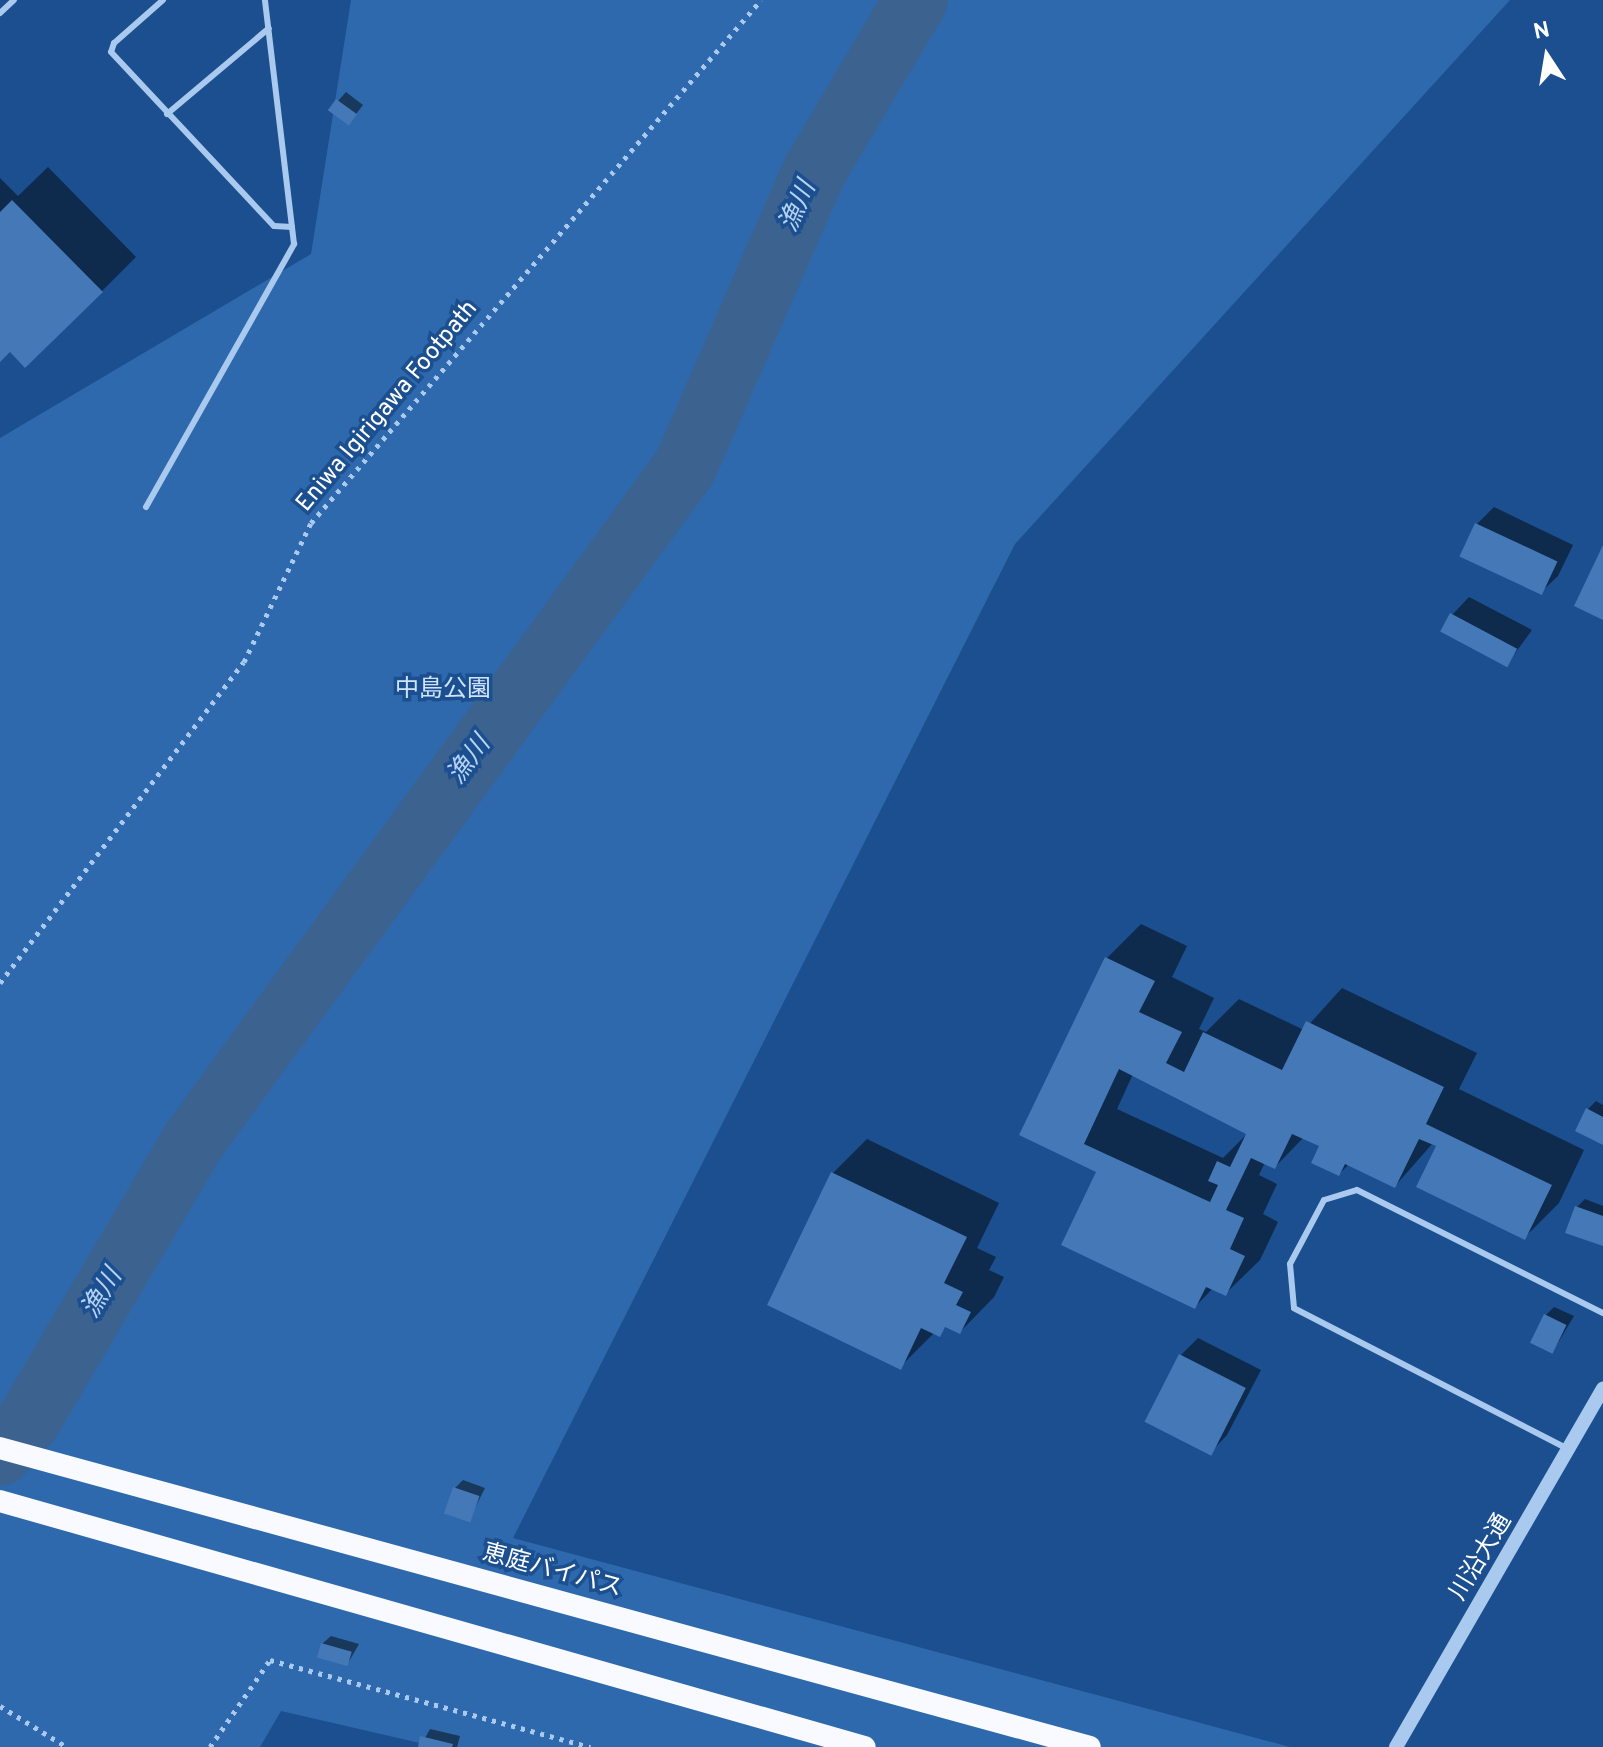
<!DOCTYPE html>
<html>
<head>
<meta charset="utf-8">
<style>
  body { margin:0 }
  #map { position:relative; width:1603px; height:1747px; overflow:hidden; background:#1b4f8f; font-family:Overpass,"Noto Sans JP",sans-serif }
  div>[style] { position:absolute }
  .green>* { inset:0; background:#2e69ad }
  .shadow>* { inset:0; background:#0007 }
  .river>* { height:64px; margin:-32px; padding:0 32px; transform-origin:32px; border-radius:32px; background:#3c6290 }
  .building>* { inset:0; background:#4478b7; transform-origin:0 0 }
  .path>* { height:5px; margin-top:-2.5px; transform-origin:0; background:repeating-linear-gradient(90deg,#a9c9ee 0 4px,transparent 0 10px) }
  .service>* { height:6px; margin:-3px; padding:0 3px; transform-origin:3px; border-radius:3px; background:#a9c9ee }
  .tertiary>* { height:14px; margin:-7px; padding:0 7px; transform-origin:7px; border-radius:7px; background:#a9c9ee }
  .trunk>* { height:22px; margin:-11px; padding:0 11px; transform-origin:11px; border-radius:11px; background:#f8faff }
  span { translate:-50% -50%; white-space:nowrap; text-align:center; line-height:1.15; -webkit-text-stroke:7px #1b4f8f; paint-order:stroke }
  .street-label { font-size:24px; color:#fff }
  .park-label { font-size:24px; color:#cfe3fa }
  .water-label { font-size:26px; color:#b5d3f5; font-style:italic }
  .north { position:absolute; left:1507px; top:16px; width:80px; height:80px; -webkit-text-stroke:6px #1b4f8f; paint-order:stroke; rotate:348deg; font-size:22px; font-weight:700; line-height:32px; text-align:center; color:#fff }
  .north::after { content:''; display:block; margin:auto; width:28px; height:36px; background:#fff; clip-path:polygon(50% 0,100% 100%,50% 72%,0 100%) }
</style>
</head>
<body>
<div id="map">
  <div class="green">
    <i style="clip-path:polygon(351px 0,1510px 0,1015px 544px,513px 1538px,1290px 1747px,437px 1747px,281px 1711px,260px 1747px,0 1747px,0 438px,311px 254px)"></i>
  </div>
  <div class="shadow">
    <i style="clip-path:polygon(346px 92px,363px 105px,356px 114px,330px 110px)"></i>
    <i style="clip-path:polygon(48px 167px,136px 257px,102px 291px,0 359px,0 178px,18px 196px)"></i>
    <i style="clip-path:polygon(1494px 507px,1573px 545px,1558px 576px,1540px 593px,1477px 524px)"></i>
    <i style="clip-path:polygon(1469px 597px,1532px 630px,1507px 664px,1452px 615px)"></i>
    <i style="clip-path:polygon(evenodd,1141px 924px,1187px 946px,1172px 977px,1214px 998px,1199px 1029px,1206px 1032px,1239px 999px,1304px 1030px,1342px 988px,1477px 1053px,1459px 1089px,1584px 1150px,1559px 1203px,1524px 1238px,1433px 1143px,1395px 1186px,1349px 1164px,1339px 1174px,1321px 1145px,1304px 1137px,1275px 1167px,1265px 1162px,1259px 1175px,1277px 1184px,1263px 1214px,1278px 1222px,1260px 1260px,1225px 1294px,1213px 1288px,1195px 1307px,1099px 1171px,1021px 1134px,1107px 958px,1141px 924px,1133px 1074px,1248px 1133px,1223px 1158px,1117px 1109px,1133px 1074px)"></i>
    <i style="clip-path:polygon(1596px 1101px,1603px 1105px,1603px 1143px,1588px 1109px)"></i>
    <i style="clip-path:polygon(867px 1139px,999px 1203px,977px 1248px,996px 1257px,989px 1270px,1004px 1277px,994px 1297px,960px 1332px,948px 1326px,935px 1332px,900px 1367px,833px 1173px)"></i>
    <i style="clip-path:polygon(1585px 1199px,1603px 1206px,1603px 1244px,1577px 1207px)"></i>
    <i style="clip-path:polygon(1554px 1307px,1574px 1316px,1553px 1351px,1546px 1315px)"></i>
    <i style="clip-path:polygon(1198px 1338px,1261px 1370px,1227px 1435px,1210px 1453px,1181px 1355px)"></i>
    <i style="clip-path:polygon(463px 1480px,485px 1488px,469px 1520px,455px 1488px)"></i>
    <i style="clip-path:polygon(331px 1636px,359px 1644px,347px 1665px,322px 1644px)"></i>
    <i style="clip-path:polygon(430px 1729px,460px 1736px,457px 1747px,420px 1747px)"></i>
  </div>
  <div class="river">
    <i style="left:0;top:1454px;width:45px;rotate:-49.5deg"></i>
    <i style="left:29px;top:1420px;width:325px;rotate:-59.5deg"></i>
    <i style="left:194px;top:1140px;width:833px;rotate:-53.89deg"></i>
    <i style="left:685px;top:467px;width:324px;rotate:-66.4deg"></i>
    <i style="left:815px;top:170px;width:198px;rotate:-59.3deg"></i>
  </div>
  <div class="building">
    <i style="left:336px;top:99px;width:26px;height:14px;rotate:36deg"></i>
    <i style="clip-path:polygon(12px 200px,103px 292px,25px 368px,10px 352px,0 362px,0 212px)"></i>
    <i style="left:1475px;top:523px;width:91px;height:37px;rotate:25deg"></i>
    <i style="clip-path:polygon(1603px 545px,1603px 620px,1574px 606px)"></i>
    <i style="left:1450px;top:613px;width:76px;height:21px;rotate:28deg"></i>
    <i style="clip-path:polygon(evenodd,1105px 957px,1155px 981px,1139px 1012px,1182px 1032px,1166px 1063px,1184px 1072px,1203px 1032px,1282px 1070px,1306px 1021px,1444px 1087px,1426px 1124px,1552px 1185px,1525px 1240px,1416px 1187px,1436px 1146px,1419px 1139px,1395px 1188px,1345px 1164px,1339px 1176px,1311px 1163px,1319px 1146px,1292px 1134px,1275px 1169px,1251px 1158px,1226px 1210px,1244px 1218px,1230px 1249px,1245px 1256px,1226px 1296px,1206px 1287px,1195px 1309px,1061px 1245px,1096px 1172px,1019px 1135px,1105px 957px,1119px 1069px,1246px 1134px,1230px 1167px,1217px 1161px,1208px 1181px,1218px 1185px,1210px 1202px,1084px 1144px,1119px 1069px)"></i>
    <i style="clip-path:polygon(1586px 1108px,1603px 1117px,1603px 1145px,1575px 1131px)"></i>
    <i style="clip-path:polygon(831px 1172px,967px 1237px,944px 1283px,963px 1292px,956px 1305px,971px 1312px,960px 1334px,945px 1327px,940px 1337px,921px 1328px,901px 1370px,767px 1305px)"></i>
    <i style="clip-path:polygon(1575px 1206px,1603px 1216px,1603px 1246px,1565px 1233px)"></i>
    <i style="left:1544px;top:1314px;width:25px;height:32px;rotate:26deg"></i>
    <i style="left:1179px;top:1354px;width:75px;height:76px;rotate:27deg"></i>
    <i style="left:453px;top:1487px;width:28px;height:28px;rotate:19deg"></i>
    <i style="left:321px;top:1643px;width:32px;height:15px;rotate:16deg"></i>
    <i style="clip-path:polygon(420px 1736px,453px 1744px,452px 1747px,418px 1747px)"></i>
  </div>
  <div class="path">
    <i style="left:0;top:983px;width:403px;rotate:-52.8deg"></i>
    <i style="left:244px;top:662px;width:154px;rotate:-64.3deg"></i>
    <i style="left:311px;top:523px;width:690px;rotate:-49.29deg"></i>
    <i style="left:0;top:1706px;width:79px;rotate:31.5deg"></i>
    <i style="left:210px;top:1747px;width:106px;rotate:-55.4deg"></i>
    <i style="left:270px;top:1660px;width:332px;rotate:15.2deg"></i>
  </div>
  <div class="service">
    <i style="left:163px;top:0;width:65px;rotate:138.7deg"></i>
    <i style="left:114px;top:43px;width:9px;rotate:108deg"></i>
    <i style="left:111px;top:52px;width:238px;rotate:46.9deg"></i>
    <i style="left:274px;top:226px;width:18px;rotate:3deg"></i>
    <i style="left:0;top:13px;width:19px;rotate:-43deg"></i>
    <i style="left:167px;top:114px;width:133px;rotate:-40.1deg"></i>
    <i style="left:146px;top:507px;width:302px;rotate:-60.6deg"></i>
    <i style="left:294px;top:244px;width:246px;rotate:-96.8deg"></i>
    <i style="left:1568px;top:1449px;width:308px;rotate:-152.8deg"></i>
    <i style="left:1294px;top:1308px;width:44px;rotate:-95.2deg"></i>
    <i style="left:1290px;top:1264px;width:72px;rotate:-62deg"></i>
    <i style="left:1324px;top:1200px;width:34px;rotate:-17deg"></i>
    <i style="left:1357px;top:1190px;width:275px;rotate:26.6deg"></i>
  </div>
  <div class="tertiary">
    <i style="left:1396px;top:1747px;width:414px;rotate:-60deg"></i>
  </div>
  <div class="trunk">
    <i style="left:0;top:1448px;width:1130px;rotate:15.34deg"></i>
    <i style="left:0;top:1501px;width:899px;rotate:15.88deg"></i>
  </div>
  <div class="street-label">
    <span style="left:388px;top:407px;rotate:-50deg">Eniwa Igirigawa Footpath</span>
    <span style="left:1482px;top:1558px;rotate:-59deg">川沿大通</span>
    <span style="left:552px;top:1572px;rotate:15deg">恵庭バイパス</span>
  </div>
  <div class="park-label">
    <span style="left:443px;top:691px">中島公園</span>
  </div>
  <div class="water-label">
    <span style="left:799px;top:207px;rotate:-66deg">漁川</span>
    <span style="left:470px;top:761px;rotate:-54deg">漁川</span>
    <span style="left:103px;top:1294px;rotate:-59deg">漁川</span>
  </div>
  <div class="north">N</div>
</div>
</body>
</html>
